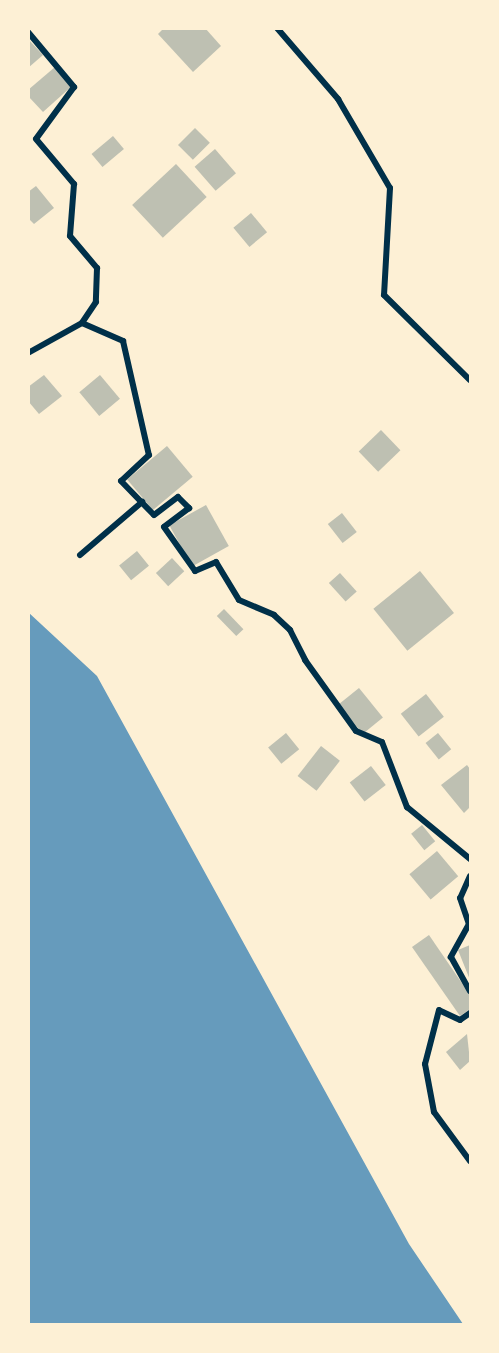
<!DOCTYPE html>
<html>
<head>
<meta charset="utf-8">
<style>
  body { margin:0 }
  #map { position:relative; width:499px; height:1353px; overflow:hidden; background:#fdf0d5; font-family:"Golos Text",sans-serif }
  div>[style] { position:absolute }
  .water>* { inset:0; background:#669bbc }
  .building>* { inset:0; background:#bec0b2; transform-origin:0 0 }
  .minor>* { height:6px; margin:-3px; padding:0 3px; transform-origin:3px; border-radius:3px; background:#003049 }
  span { translate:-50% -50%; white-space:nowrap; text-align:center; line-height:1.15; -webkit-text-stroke:4.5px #fdf0d5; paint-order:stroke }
  .frame { position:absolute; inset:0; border:30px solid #fdf0d5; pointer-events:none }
</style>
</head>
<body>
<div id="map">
  <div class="water">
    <i style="clip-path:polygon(28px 612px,97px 676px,409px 1244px,463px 1324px,29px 1324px)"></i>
  </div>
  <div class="building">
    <i style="clip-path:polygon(164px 28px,205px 28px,221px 46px,193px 72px,158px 34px)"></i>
    <i style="clip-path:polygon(28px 39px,43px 55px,28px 68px)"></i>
    <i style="clip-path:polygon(55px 67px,72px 86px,43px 112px,28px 96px,28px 90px)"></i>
    <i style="left:195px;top:128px;width:21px;height:24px;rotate:45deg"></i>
    <i style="left:113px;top:136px;width:17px;height:28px;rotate:50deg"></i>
    <i style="left:215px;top:149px;width:32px;height:27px;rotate:49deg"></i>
    <i style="left:176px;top:164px;width:45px;height:60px;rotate:47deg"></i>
    <i style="clip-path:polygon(36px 186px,54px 208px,34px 224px,28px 218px,28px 192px)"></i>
    <i style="left:251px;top:213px;width:25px;height:23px;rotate:50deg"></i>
    <i style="clip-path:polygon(44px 375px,62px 396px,39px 414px,28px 401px,28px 387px)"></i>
    <i style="left:100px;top:375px;width:31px;height:27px;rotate:50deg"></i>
    <i style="left:381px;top:430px;width:28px;height:31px;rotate:46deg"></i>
    <i style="left:167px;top:446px;width:40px;height:52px;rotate:50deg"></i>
    <i style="left:206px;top:505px;width:47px;height:42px;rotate:61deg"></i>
    <i style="left:342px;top:513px;width:24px;height:18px;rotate:52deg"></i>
    <i style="left:137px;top:551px;width:19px;height:23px;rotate:51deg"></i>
    <i style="left:172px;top:558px;width:18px;height:22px;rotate:47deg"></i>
    <i style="left:420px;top:571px;width:54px;height:60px;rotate:51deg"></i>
    <i style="left:340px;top:573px;width:25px;height:15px;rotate:48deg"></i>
    <i style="left:224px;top:609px;width:28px;height:10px;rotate:46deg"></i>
    <i style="left:359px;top:688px;width:38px;height:26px;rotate:51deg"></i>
    <i style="left:426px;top:694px;width:29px;height:32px;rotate:52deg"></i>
    <i style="left:286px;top:733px;width:21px;height:23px;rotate:51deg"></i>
    <i style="left:438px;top:733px;width:21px;height:16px;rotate:51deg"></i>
    <i style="left:321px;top:746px;width:24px;height:38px;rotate:38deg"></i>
    <i style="clip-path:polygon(467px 765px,470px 769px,470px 807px,464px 813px,441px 785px)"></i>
    <i style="left:371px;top:766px;width:24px;height:27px;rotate:52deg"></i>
    <i style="left:422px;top:825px;width:21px;height:14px;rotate:51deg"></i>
    <i style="left:437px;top:851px;width:33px;height:36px;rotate:50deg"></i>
    <i style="clip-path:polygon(429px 935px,470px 995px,470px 1009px,460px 1016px,412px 947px)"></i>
    <i style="clip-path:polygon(470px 945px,470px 980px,458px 950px)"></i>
    <i style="clip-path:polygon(467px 1034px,470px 1061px,460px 1070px,446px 1052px)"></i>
  </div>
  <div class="minor">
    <i style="left:277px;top:28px;width:94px;rotate:49.3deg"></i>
    <i style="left:338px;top:99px;width:103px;rotate:59.7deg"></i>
    <i style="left:390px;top:188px;width:107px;rotate:93.2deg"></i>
    <i style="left:384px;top:295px;width:121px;rotate:44.7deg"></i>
    <i style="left:28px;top:32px;width:72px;rotate:50.1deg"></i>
    <i style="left:74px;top:87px;width:64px;rotate:126.2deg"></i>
    <i style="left:36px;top:139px;width:59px;rotate:49.8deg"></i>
    <i style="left:74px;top:184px;width:52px;rotate:94.4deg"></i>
    <i style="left:70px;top:236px;width:42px;rotate:49.8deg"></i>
    <i style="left:97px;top:268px;width:34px;rotate:92deg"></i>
    <i style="left:96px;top:302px;width:25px;rotate:124deg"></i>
    <i style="left:82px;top:323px;width:45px;rotate:23.7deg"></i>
    <i style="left:123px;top:341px;width:117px;rotate:77.2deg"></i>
    <i style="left:149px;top:455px;width:38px;rotate:137deg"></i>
    <i style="left:121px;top:481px;width:47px;rotate:45.9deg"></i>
    <i style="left:154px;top:515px;width:30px;rotate:-37deg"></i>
    <i style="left:178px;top:497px;width:16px;rotate:45deg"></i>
    <i style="left:189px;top:508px;width:31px;rotate:143deg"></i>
    <i style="left:164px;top:527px;width:54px;rotate:54.8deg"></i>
    <i style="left:195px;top:571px;width:23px;rotate:-23deg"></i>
    <i style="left:216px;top:562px;width:44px;rotate:58.8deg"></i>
    <i style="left:239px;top:600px;width:38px;rotate:23deg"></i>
    <i style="left:274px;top:615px;width:22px;rotate:43deg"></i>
    <i style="left:290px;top:630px;width:34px;rotate:63deg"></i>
    <i style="left:305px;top:660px;width:87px;rotate:54.3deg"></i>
    <i style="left:356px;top:731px;width:28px;rotate:23deg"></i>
    <i style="left:382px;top:742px;width:70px;rotate:69deg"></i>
    <i style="left:407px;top:807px;width:82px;rotate:39.5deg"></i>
    <i style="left:28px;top:353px;width:62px;rotate:-29.1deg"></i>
    <i style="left:80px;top:555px;width:82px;rotate:-40.5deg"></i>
    <i style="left:470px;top:876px;width:24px;rotate:114deg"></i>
    <i style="left:460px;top:898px;width:28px;rotate:71deg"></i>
    <i style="left:469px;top:924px;width:38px;rotate:119deg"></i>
    <i style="left:451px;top:957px;width:39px;rotate:61deg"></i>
    <i style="left:470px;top:1013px;width:12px;rotate:145deg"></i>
    <i style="left:460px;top:1020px;width:23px;rotate:-155deg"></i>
    <i style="left:439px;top:1010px;width:56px;rotate:104.5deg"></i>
    <i style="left:425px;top:1064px;width:49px;rotate:79.4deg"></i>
    <i style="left:434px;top:1112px;width:61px;rotate:53.7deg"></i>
  </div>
  <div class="frame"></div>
</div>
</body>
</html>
